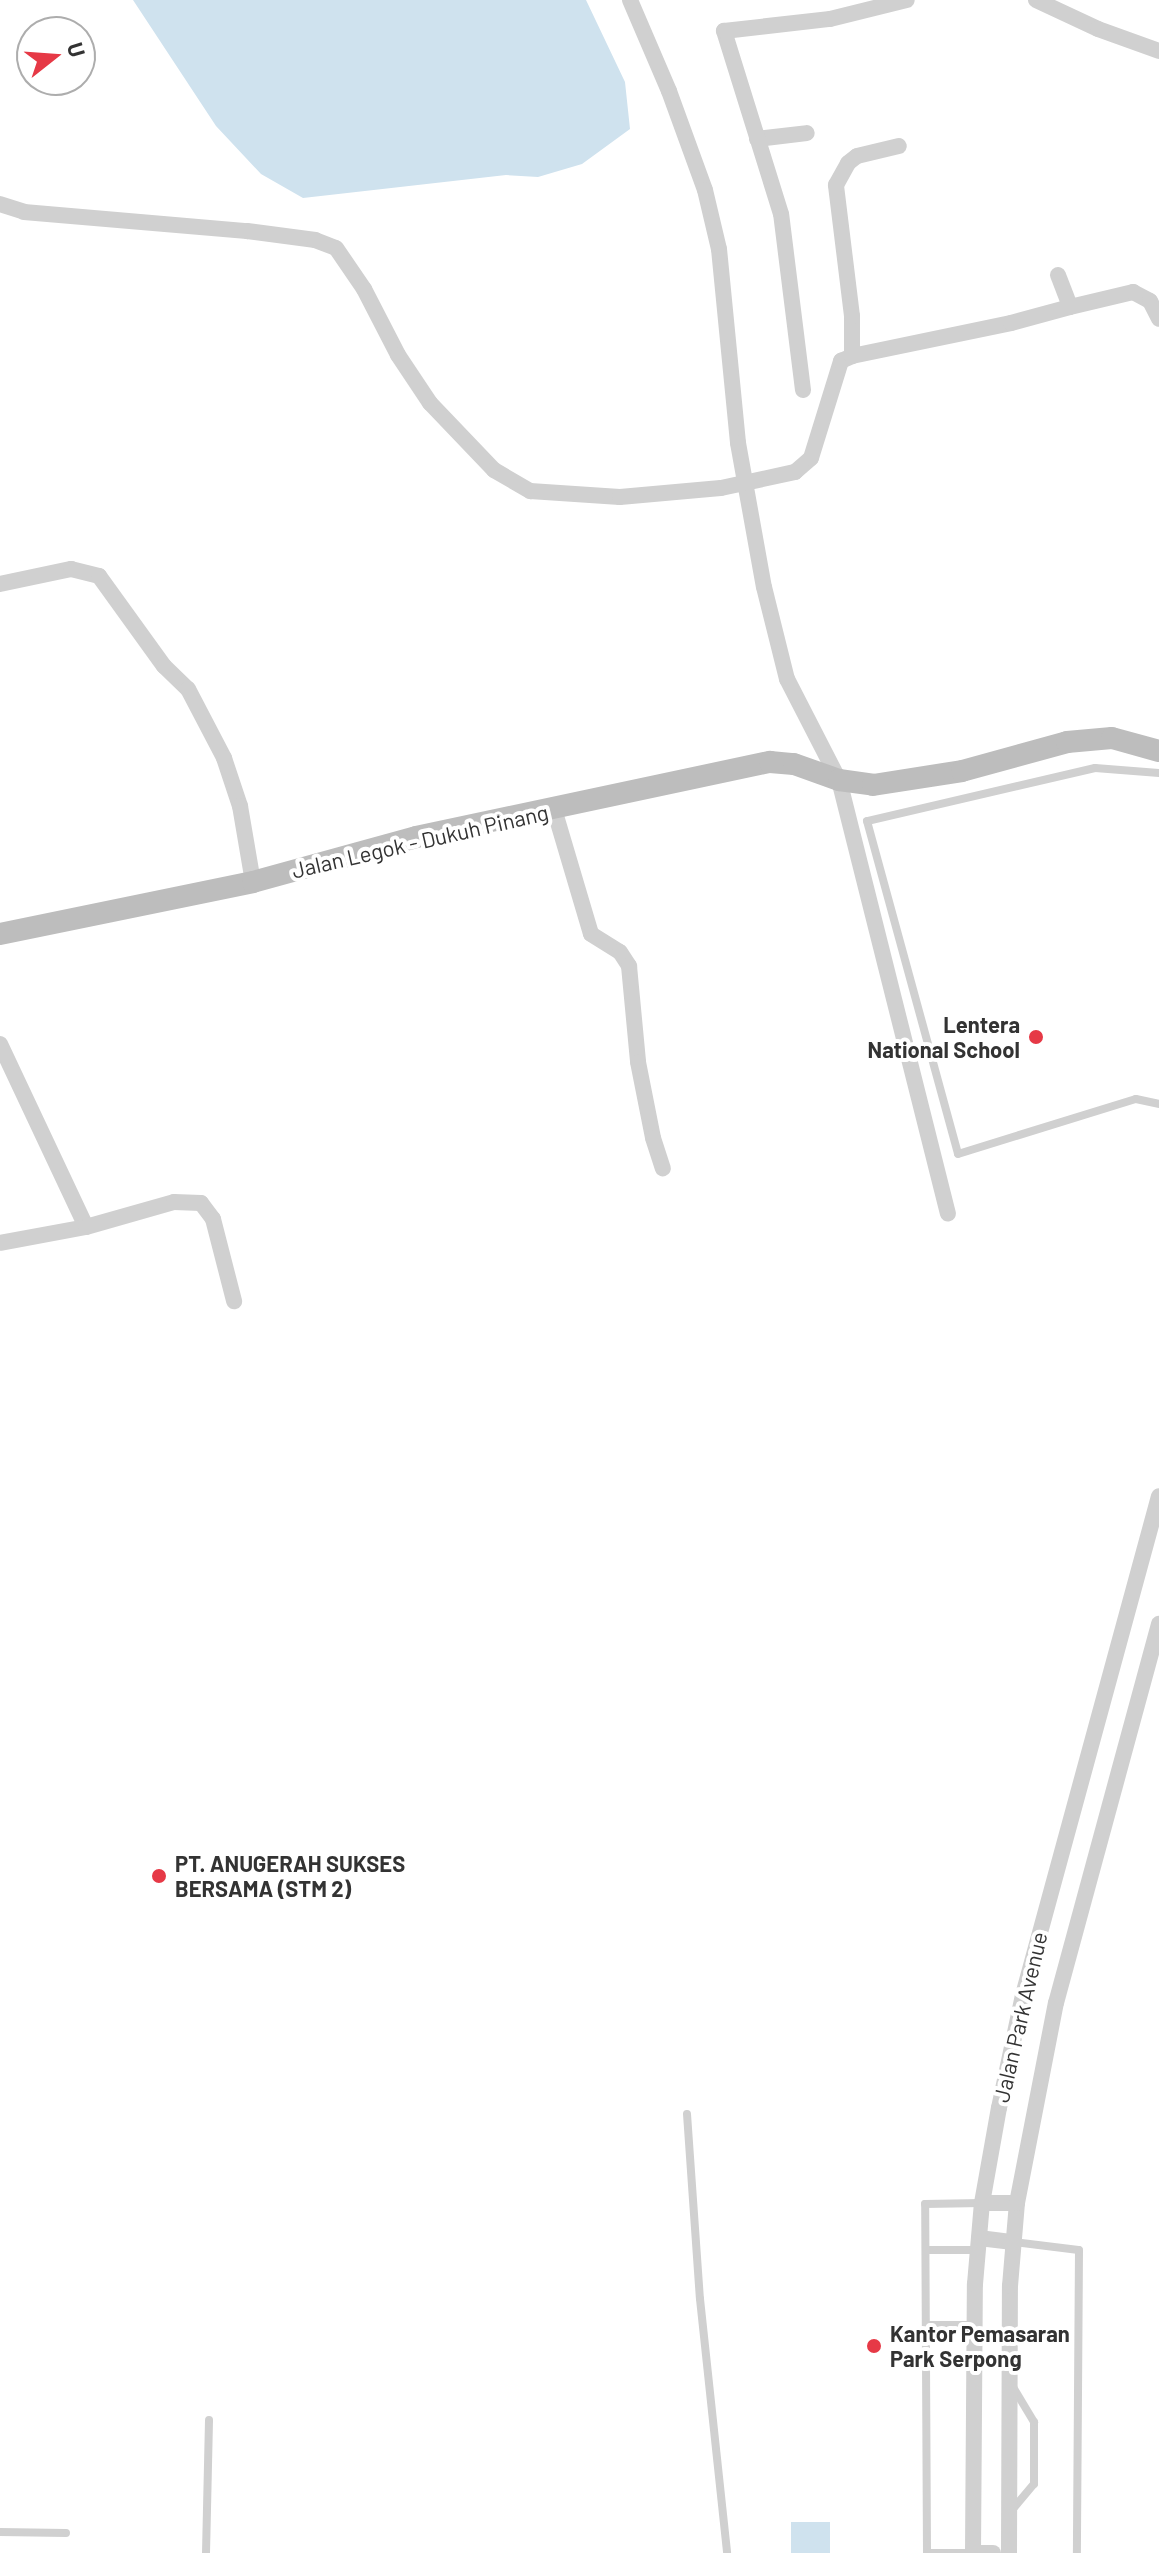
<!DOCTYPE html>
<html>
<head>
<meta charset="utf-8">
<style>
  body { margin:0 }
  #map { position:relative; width:1159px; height:2553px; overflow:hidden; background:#fff; font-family:Barlow,sans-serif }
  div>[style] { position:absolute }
  .water>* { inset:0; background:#cfe2ee; transform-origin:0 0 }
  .lane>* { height:8px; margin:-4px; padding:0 4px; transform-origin:4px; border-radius:4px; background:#d0d0d0 }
  .street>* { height:16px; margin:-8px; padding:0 8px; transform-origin:8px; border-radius:8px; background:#d0d0d0 }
  .secondary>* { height:22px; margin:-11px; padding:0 11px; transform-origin:11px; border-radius:11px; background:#bdbdbd }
  .dots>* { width:22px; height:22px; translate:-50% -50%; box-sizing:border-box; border:4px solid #fff; border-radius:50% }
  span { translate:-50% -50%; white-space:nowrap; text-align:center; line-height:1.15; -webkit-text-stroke:8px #fff; paint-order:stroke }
  .street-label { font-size:22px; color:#333 }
  .poi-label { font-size:22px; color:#333; font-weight:700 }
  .right { translate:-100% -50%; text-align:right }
  .left { translate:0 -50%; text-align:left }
  .north { position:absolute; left:16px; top:16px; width:80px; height:80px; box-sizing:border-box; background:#fff; border:2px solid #adadad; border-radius:50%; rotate:73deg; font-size:22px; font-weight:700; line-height:32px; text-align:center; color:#333 }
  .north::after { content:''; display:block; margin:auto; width:28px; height:36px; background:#e63946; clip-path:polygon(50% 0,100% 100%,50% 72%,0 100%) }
</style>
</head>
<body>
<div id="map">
  <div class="water">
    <i style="clip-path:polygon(133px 0,586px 0,625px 82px,630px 129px,582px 164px,538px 177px,506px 175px,303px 198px,261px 174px,216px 126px)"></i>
    <i style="left:791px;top:2522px;width:39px;height:31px"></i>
  </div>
  <div class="lane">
    <i style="left:1159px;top:773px;width:64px;rotate:-175.5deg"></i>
    <i style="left:1095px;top:768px;width:234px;rotate:166.9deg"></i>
    <i style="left:867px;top:821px;width:345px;rotate:74.7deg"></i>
    <i style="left:958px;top:1154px;width:186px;rotate:-17.2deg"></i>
    <i style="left:1136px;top:1099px;width:24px;rotate:12deg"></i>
    <i style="left:687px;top:2114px;width:185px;rotate:86deg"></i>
    <i style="left:700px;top:2299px;width:255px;rotate:83.9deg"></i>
    <i style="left:1014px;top:2242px;width:65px;rotate:7deg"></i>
    <i style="left:1079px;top:2250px;width:303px;rotate:90.4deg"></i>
    <i style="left:926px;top:2250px;width:52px"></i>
    <i style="left:926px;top:2325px;width:48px"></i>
    <i style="left:1012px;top:2510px;width:34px;rotate:-50deg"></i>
    <i style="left:1034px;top:2484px;width:62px;rotate:-90deg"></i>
    <i style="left:1034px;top:2422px;width:39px;rotate:-121deg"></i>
    <i style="left:0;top:2532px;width:66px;rotate:0.9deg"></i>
    <i style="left:206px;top:2553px;width:133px;rotate:-88.7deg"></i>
    <i style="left:972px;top:2553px;width:45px;rotate:180deg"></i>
    <i style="left:927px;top:2553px;width:349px;rotate:-90.3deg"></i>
    <i style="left:925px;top:2204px;width:57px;rotate:-1deg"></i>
  </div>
  <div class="street">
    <i style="left:630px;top:0;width:99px;rotate:66.8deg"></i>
    <i style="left:669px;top:91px;width:105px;rotate:70deg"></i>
    <i style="left:705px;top:190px;width:61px;rotate:76.7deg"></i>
    <i style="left:719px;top:249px;width:195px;rotate:84.4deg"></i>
    <i style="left:738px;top:443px;width:146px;rotate:79.8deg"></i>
    <i style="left:764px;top:587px;width:95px;rotate:76deg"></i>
    <i style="left:787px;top:679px;width:114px;rotate:62.8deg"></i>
    <i style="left:839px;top:780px;width:447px;rotate:75.9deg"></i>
    <i style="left:1036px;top:0;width:68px;rotate:25.1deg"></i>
    <i style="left:1098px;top:29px;width:65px;rotate:19.8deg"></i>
    <i style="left:757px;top:139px;width:50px;rotate:-6.8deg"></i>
    <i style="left:0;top:204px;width:25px;rotate:18deg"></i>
    <i style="left:24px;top:212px;width:224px;rotate:4.9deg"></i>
    <i style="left:247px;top:231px;width:69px;rotate:7.5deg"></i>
    <i style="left:315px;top:240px;width:22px;rotate:21deg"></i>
    <i style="left:336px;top:248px;width:50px;rotate:55.7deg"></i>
    <i style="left:364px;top:289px;width:74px;rotate:62.7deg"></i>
    <i style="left:398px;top:355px;width:58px;rotate:56.3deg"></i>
    <i style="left:430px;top:403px;width:93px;rotate:46.3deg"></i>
    <i style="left:494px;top:470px;width:42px;rotate:30.3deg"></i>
    <i style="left:530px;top:491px;width:90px;rotate:3.8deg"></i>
    <i style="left:620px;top:497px;width:101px;rotate:-5.1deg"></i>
    <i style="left:721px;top:488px;width:76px;rotate:-12.2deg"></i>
    <i style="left:795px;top:472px;width:21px;rotate:-41deg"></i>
    <i style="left:811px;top:458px;width:102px;rotate:-72.8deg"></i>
    <i style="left:841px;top:361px;width:12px;rotate:-24deg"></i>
    <i style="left:852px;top:356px;width:162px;rotate:-11.7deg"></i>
    <i style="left:1011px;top:323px;width:61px;rotate:-15.2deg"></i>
    <i style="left:1058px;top:275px;width:34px;rotate:69deg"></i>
    <i style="left:1070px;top:307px;width:65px;rotate:-13.4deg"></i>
    <i style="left:1133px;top:292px;width:19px;rotate:28deg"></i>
    <i style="left:1150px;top:301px;width:20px;rotate:63deg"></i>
    <i style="left:852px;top:356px;width:40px;rotate:-90deg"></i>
    <i style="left:852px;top:316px;width:132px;rotate:-97deg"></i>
    <i style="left:836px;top:185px;width:25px;rotate:-61deg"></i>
    <i style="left:848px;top:163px;width:11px;rotate:-38deg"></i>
    <i style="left:857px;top:156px;width:43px;rotate:-13.4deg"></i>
    <i style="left:803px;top:390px;width:177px;rotate:-97.1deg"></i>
    <i style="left:781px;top:214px;width:192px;rotate:-107.3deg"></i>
    <i style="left:724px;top:31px;width:107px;rotate:-6.5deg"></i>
    <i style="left:830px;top:19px;width:79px;rotate:-13.9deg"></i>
    <i style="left:0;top:584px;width:73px;rotate:-11.9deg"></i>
    <i style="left:71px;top:569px;width:29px;rotate:14deg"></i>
    <i style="left:99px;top:576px;width:111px;rotate:54.2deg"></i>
    <i style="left:164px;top:666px;width:33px;rotate:44deg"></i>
    <i style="left:188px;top:689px;width:78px;rotate:62.4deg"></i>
    <i style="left:224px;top:758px;width:51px;rotate:71.6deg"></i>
    <i style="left:240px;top:806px;width:77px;rotate:80.3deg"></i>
    <i style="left:554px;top:809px;width:130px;rotate:73.5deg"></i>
    <i style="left:591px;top:934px;width:34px;rotate:32deg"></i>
    <i style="left:620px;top:952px;width:17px;rotate:57deg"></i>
    <i style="left:629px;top:966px;width:96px;rotate:84.6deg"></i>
    <i style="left:638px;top:1062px;width:77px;rotate:78.8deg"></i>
    <i style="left:653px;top:1138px;width:32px;rotate:72deg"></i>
    <i style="left:0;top:1044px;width:202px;rotate:64.8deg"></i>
    <i style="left:86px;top:1227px;width:87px;rotate:169.5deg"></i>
    <i style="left:86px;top:1227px;width:91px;rotate:-15.9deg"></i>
    <i style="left:174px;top:1202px;width:27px;rotate:2deg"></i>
    <i style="left:201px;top:1203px;width:20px;rotate:53deg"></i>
    <i style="left:213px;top:1219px;width:85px;rotate:75.6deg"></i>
    <i style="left:982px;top:2203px;width:35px"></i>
    <i style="left:979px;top:2238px;width:34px;rotate:7deg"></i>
    <i style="left:973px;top:2553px;width:269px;rotate:-89.6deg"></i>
    <i style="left:975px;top:2284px;width:81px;rotate:-85.1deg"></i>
    <i style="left:982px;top:2203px;width:97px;rotate:-79.9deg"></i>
    <i style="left:999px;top:2108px;width:116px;rotate:-78deg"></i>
    <i style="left:1023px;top:1995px;width:517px;rotate:-74.75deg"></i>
    <i style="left:973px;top:2553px;width:20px"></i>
    <i style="left:1009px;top:2553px;width:267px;rotate:-89.8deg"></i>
    <i style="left:1010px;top:2286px;width:83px;rotate:-85.2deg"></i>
    <i style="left:1017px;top:2203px;width:204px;rotate:-79deg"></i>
    <i style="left:1056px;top:2003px;width:393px;rotate:-74.8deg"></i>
  </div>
  <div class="secondary">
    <i style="left:0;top:934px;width:258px;rotate:-11.6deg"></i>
    <i style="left:253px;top:882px;width:169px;rotate:-15.4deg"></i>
    <i style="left:416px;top:837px;width:362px;rotate:-12deg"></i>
    <i style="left:770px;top:762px;width:24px;rotate:5deg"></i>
    <i style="left:794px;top:764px;width:48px;rotate:19.6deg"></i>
    <i style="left:839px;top:780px;width:34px;rotate:8deg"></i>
    <i style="left:873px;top:785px;width:90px;rotate:-8.9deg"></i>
    <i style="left:962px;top:771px;width:109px;rotate:-15.4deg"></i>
    <i style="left:1067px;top:742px;width:45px;rotate:-5.1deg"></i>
    <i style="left:1112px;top:738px;width:49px;rotate:15.5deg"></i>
  </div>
  <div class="dots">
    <i style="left:1036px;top:1037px;background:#e63946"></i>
    <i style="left:159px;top:1876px;background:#e63946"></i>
    <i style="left:874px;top:2346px;background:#e63946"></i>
  </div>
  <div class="street-label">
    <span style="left:420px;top:841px;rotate:-13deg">Jalan Legok - Dukuh Pinang</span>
    <span style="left:1020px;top:2017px;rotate:-77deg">Jalan Park Avenue</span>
  </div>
  <div class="poi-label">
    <span class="right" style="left:1020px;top:1037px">Lentera<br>National School</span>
    <span class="left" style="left:175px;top:1876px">PT. ANUGERAH SUKSES<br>BERSAMA (STM 2)</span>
    <span class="left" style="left:890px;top:2346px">Kantor Pemasaran<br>Park Serpong</span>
  </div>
  <div class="north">U</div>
</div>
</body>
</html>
